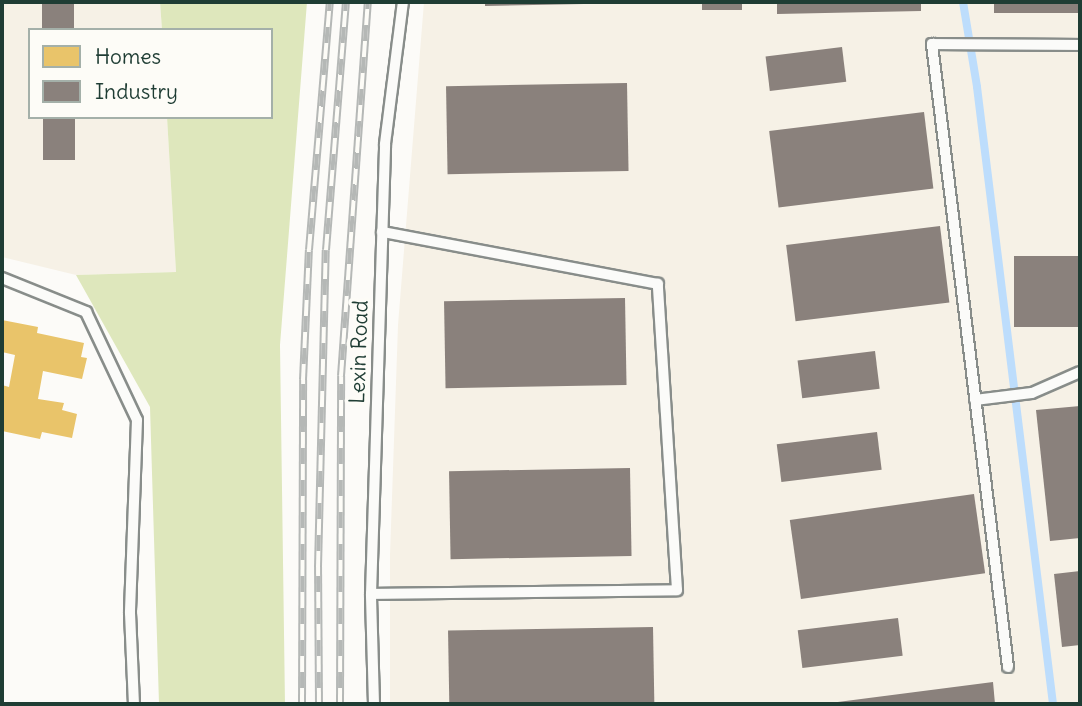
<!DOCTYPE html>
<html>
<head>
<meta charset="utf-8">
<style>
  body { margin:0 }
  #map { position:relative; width:1082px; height:706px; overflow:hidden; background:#fcfbf8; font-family:Delius,sans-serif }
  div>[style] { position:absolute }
  .built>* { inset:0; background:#f6f1e6 }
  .green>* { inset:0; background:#dee7bc }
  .homes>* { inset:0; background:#e9c46a }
  .industry>* { inset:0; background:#8a817c; transform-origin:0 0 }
  .stream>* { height:8px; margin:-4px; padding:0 4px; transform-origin:4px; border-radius:4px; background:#bdddfc }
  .roads { filter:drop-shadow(2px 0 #888d8a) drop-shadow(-2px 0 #888d8a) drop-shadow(0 2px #888d8a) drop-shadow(0 -2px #888d8a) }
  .service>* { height:10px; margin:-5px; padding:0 5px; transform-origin:5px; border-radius:5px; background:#fbfbf9 }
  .rail>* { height:8px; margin-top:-4px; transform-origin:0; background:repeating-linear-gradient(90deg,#fdfcf7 0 16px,#b5b8b6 0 32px); box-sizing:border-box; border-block:2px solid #b5b8b6 }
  span { translate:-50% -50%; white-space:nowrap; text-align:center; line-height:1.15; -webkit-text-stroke:7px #fdfcf7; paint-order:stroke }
  .street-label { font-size:21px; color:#1f3d34 }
  .frame { position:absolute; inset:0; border:4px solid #1f3d34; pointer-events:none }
  .legend { position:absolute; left:28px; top:28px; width:245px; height:91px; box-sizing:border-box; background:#fdfcf7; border:2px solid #a4b0a9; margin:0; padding:9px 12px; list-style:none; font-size:21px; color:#1f3d34 }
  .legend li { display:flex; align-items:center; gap:14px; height:35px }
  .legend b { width:35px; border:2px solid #a4b0a9 }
</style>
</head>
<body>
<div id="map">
  <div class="built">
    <i style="clip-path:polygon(2px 2px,160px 2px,162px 30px,30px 30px,30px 117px,167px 117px,176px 272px,76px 275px,2px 257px)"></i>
    <i style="clip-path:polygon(424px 2px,1080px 2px,1080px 704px,390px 704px,390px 555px,398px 325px)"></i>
  </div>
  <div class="green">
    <i style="clip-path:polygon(160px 2px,307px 2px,280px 345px,285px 704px,159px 704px,150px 407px,76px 275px,176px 272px,167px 117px,271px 117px,271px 30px,162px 30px)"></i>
  </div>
  <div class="homes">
    <i style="clip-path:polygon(2px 320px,38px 327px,37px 333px,84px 343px,81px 357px,87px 358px,82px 379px,43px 371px,38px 399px,64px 403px,62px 410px,77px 414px,72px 438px,42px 432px,40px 439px,2px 431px,2px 385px,9px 387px,15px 355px,2px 352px)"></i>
  </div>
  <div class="industry">
    <i style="left:42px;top:2px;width:32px;height:28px"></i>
    <i style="clip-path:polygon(485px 2px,584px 2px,584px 4px,485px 6px)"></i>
    <i style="left:702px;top:2px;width:40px;height:8px"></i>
    <i style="clip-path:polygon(777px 2px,921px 2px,921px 11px,777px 14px)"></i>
    <i style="left:994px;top:2px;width:86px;height:11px"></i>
    <i style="left:842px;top:47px;width:35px;height:77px;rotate:83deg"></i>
    <i style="left:627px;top:83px;width:88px;height:181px;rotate:89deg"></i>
    <i style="left:924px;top:112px;width:77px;height:156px;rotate:83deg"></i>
    <i style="left:43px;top:117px;width:32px;height:43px"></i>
    <i style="left:940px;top:226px;width:77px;height:155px;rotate:83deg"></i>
    <i style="left:1080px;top:256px;width:71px;height:66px;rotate:90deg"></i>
    <i style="left:625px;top:298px;width:87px;height:181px;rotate:89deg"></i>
    <i style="left:875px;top:351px;width:38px;height:78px;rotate:83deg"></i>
    <i style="clip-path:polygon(1080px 406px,1080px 538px,1050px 541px,1036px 410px)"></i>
    <i style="left:877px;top:432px;width:38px;height:101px;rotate:83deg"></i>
    <i style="left:630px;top:468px;width:88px;height:181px;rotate:89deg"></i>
    <i style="left:974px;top:494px;width:80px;height:186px;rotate:82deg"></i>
    <i style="clip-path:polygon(1080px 571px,1080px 645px,1062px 647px,1054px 574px)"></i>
    <i style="left:898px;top:618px;width:38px;height:101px;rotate:83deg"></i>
    <i style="left:653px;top:627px;width:77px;height:205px;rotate:89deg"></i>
    <i style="clip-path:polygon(993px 682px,995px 704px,831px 704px,830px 703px)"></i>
  </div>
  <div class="stream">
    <i style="left:963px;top:2px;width:86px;rotate:80.6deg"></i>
    <i style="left:977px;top:87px;width:622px;rotate:82.98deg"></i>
  </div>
  <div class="roads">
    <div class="service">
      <i style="left:2px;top:278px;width:91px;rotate:22deg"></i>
      <i style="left:86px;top:312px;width:119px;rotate:64.7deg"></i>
      <i style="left:137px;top:420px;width:193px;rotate:92.1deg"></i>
      <i style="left:130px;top:613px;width:91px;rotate:87.5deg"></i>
      <i style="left:975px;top:400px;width:57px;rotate:-7deg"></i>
      <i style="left:1032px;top:393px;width:52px;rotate:-23.6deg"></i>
      <i style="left:371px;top:594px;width:306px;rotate:-0.7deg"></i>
      <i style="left:677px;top:590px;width:307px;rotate:-93.6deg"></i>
      <i style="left:658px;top:284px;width:281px;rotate:-169.3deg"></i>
      <i style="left:1008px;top:667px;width:628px;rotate:-96.96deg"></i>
      <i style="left:932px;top:44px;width:148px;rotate:0.4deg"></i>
      <i style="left:374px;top:704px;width:110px;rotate:-91.6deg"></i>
      <i style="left:371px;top:594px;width:450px;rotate:-88.2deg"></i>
      <i style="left:385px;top:144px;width:143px;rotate:-82.8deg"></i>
    </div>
  </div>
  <div class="rail">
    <i style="left:302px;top:704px;width:324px;rotate:-89.8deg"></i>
    <i style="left:303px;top:380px;width:130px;rotate:-87.4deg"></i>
    <i style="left:309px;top:250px;width:249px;rotate:-85.2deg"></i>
    <i style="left:319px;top:704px;width:137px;rotate:-90.4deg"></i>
    <i style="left:318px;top:567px;width:317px;rotate:-88.6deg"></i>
    <i style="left:326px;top:250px;width:249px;rotate:-85.4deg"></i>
    <i style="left:340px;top:704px;width:328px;rotate:-89.8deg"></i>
    <i style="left:341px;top:376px;width:375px;rotate:-85.9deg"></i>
  </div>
  <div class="street-label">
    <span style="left:359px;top:352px;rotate:-88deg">Lexin Road</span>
  </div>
  <div class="frame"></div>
  <ul class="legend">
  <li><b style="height:19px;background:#e9c46a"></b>Homes</li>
  <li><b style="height:19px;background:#8a817c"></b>Industry</li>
  </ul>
</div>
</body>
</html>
